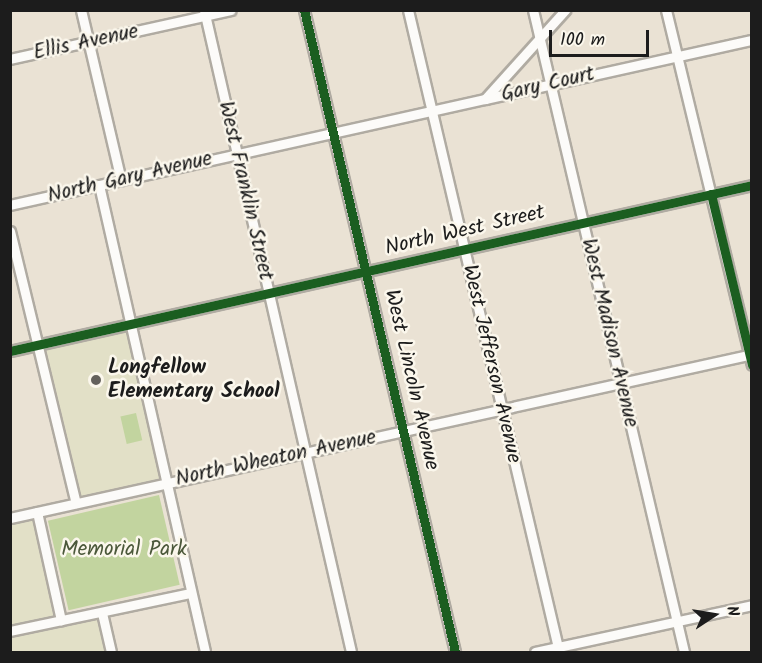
<!DOCTYPE html>
<html>
<head>
<meta charset="utf-8">
<style>
  body { margin:0 }
  #map { position:relative; width:762px; height:663px; overflow:hidden; background:#eae2d4; font-family:Kalam,sans-serif }
  div>[style] { position:absolute }
  .built>* { inset:0; background:#e2e0c7; transform-origin:0 0 }
  .green>* { inset:0; background:#c2d49f; transform-origin:0 0 }
  .roads { filter:drop-shadow(2px 0 #b0aba2) drop-shadow(-2px 0 #b0aba2) drop-shadow(0 2px #b0aba2) drop-shadow(0 -2px #b0aba2) }
  .minor>* { height:9px; margin:-4.5px; padding:0 4.5px; transform-origin:4.5px; border-radius:4.5px; background:#fcfbf9 }
  .cycleway>* { height:9px; margin:-4.5px; padding:0 4.5px; transform-origin:4.5px; border-radius:4.5px; background:#1b5e20 }
  .dots>* { width:16px; height:16px; translate:-50% -50%; box-sizing:border-box; border:3px solid #fbf7ec; border-radius:50% }
  span { translate:-50% -50%; white-space:nowrap; text-align:center; line-height:1.15; -webkit-text-stroke:5px #fbf7ec; paint-order:stroke }
  .street-label { font-size:21px; color:#1c1c1c }
  .poi-label { font-size:21px; color:#1c1c1c; font-weight:700 }
  .left { translate:0 -50%; text-align:left }
  .park-label { font-size:21px; color:#4b583a }
  .frame { position:absolute; inset:0; border:12px solid #1c1c1c; pointer-events:none }
  .north { position:absolute; left:684px; top:585px; width:60px; height:60px; -webkit-text-stroke:4px #fbf7ec; paint-order:stroke; rotate:78deg; font-size:16px; font-weight:700; line-height:24px; text-align:center; color:#1c1c1c }
  .north::after { content:''; display:block; margin:auto; width:21px; height:27px; background:#1c1c1c; clip-path:polygon(50% 0,100% 100%,50% 72%,0 100%) }
  .scale { position:absolute; left:549px; top:30px; width:100px; height:27px; box-sizing:border-box; border:3px solid #1c1c1c; border-top:0; padding-left:8px; font-size:18px; line-height:21px; white-space:nowrap; color:#1c1c1c; -webkit-text-stroke:4px #fbf7ec; paint-order:stroke }
</style>
</head>
<body>
<div id="map">
  <div class="built">
    <i style="left:129px;top:327px;width:158px;height:87px;rotate:78deg"></i>
    <i style="clip-path:polygon(33px 514px,57px 617px,11px 628px,10px 519px)"></i>
    <i style="clip-path:polygon(99px 617px,108px 652px,11px 652px,11px 634px)"></i>
  </div>
  <div class="green">
    <i style="left:136px;top:413px;width:28px;height:16px;rotate:77deg"></i>
    <i style="left:159px;top:495px;width:92px;height:114px;rotate:77deg"></i>
  </div>
  <div class="roads">
    <div class="minor">
      <i style="left:81px;top:10px;width:175px;rotate:76.8deg"></i>
      <i style="left:204px;top:10px;width:659px;rotate:77.1deg"></i>
      <i style="left:304px;top:10px;width:660px;rotate:76.76deg"></i>
      <i style="left:408px;top:10px;width:660px;rotate:76.76deg"></i>
      <i style="left:533px;top:10px;width:660px;rotate:76.76deg"></i>
      <i style="left:666px;top:10px;width:365px;rotate:76.4deg"></i>
      <i style="left:10px;top:59px;width:226px;rotate:-12.5deg"></i>
      <i style="left:485px;top:99px;width:273px;rotate:-12.5deg"></i>
      <i style="left:99px;top:185px;width:479px;rotate:77.2deg"></i>
      <i style="left:10px;top:205px;width:487px;rotate:-12.6deg"></i>
      <i style="left:485px;top:99px;width:120px;rotate:-48deg"></i>
      <i style="left:10px;top:231px;width:280px;rotate:76.4deg"></i>
      <i style="left:10px;top:351px;width:760px;rotate:-12.61deg"></i>
      <i style="left:37px;top:512px;width:111px;rotate:77.5deg"></i>
      <i style="left:10px;top:518px;width:760px;rotate:-12.46deg"></i>
      <i style="left:102px;top:613px;width:40px;rotate:77deg"></i>
      <i style="left:10px;top:631px;width:185px;rotate:-11.9deg"></i>
      <i style="left:535px;top:652px;width:222px;rotate:-12.2deg"></i>
    </div>
  </div>
  <div class="cycleway">
    <i style="left:304px;top:10px;width:660px;rotate:76.76deg"></i>
    <i style="left:711px;top:194px;width:176px;rotate:76.5deg"></i>
    <i style="left:10px;top:351px;width:760px;rotate:-12.61deg"></i>
  </div>
  <div class="dots">
    <i style="left:96px;top:380px;background:#64615c"></i>
  </div>
  <div class="street-label">
    <span style="left:86px;top:43px;rotate:-12deg">Ellis Avenue</span>
    <span style="left:548px;top:85px;rotate:-13deg">Gary Court</span>
    <span style="left:130px;top:178px;rotate:-13deg">North Gary Avenue</span>
    <span style="left:245px;top:191px;rotate:77deg">West Franklin Street</span>
    <span style="left:465px;top:231px;rotate:-13deg">North West Street</span>
    <span style="left:609px;top:333px;rotate:77deg">West Madison Avenue</span>
    <span style="left:491px;top:364px;rotate:77deg">West Jefferson Avenue</span>
    <span style="left:411px;top:380px;rotate:77deg">West Lincoln Avenue</span>
    <span style="left:276px;top:459px;rotate:-12deg">North Wheaton Avenue</span>
  </div>
  <div class="poi-label">
    <span class="left" style="left:108px;top:380px">Longfellow<br>Elementary School</span>
  </div>
  <div class="park-label">
    <span style="left:124px;top:550px">Memorial Park</span>
  </div>
  <div class="frame"></div>
  <div class="north">N</div>
  <div class="scale">100 m</div>
</div>
</body>
</html>
